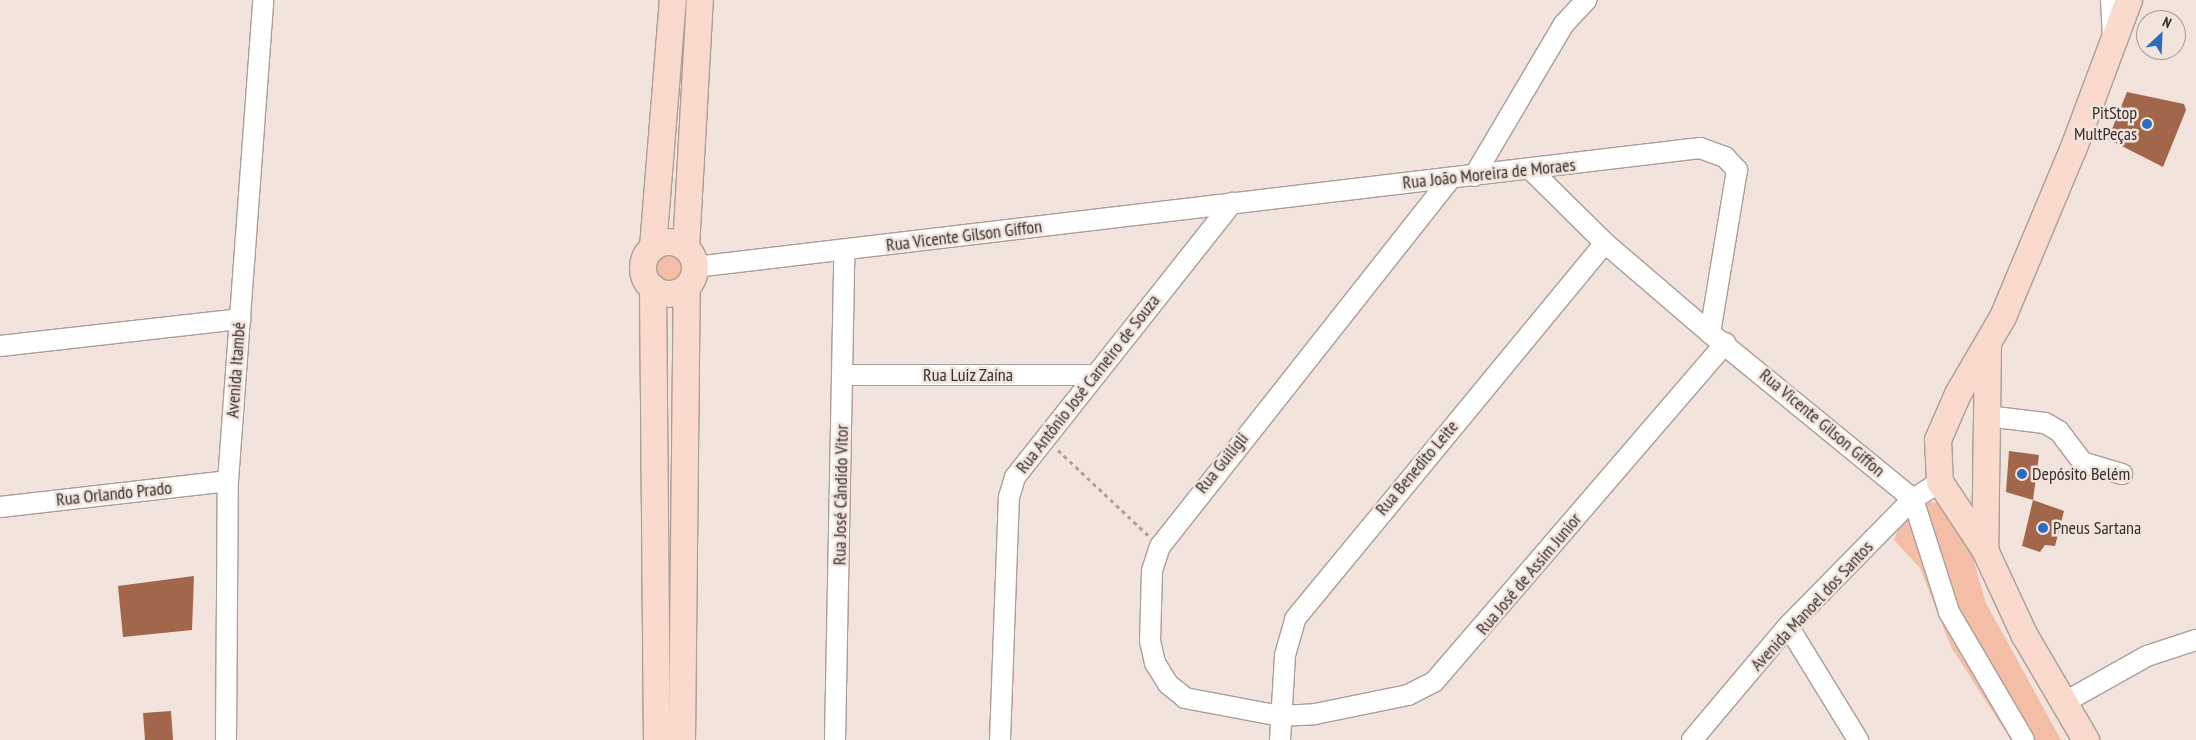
<!DOCTYPE html>
<html>
<head>
<meta charset="utf-8">
<style>
  body { margin:0 }
  #map { position:relative; width:2196px; height:740px; overflow:hidden; background:#f2e3dd; font-family:"PT Sans Narrow",sans-serif }
  div>[style] { position:absolute }
  .green>* { inset:0; background:#f4bea6 }
  .round { border-radius:50% }
  .building>* { inset:0; background:#a2664b; transform-origin:0 0 }
  .path>* { height:3px; margin-top:-1.5px; transform-origin:0; background:repeating-linear-gradient(90deg,#ada19d 0 4px,transparent 0 8px) }
  .roads { filter:drop-shadow(1px 0 #ab9d97) drop-shadow(-1px 0 #ab9d97) drop-shadow(0 1px #ab9d97) drop-shadow(0 -1px #ab9d97) }
  .minor>* { height:20px; margin:-10px; padding:0 10px; transform-origin:10px; border-radius:10px; background:#fff }
  .major>* { height:26px; margin:-13px; padding:0 13px; transform-origin:13px; border-radius:13px; background:#fadacd }
  .major>.ring { margin:-13px; padding:0; box-sizing:content-box; background:none; border:26px solid #fadacd; border-radius:50% }
  .dots>* { width:14px; height:14px; translate:-50% -50%; box-sizing:border-box; border:2px solid #f2e3dd; border-radius:50% }
  span { translate:-50% -50%; white-space:nowrap; text-align:center; line-height:1.15; -webkit-text-stroke:5px #f2e3dd; paint-order:stroke }
  .poi-label { font-size:18px; color:#35302d }
  .right { translate:-100% -50%; text-align:right }
  .left { translate:0 -50%; text-align:left }
  .street-label { font-size:18px; color:#35302d }
  .north { position:absolute; left:2136px; top:10px; width:50px; height:50px; box-sizing:border-box; background:#f2e3dd; border:1px solid #a69b97; border-radius:50%; rotate:25deg; font-size:14px; font-weight:700; line-height:20px; text-align:center; color:#35302d }
  .north::after { content:''; display:block; margin:auto; width:18px; height:22px; background:#296dbe; clip-path:polygon(50% 0,100% 100%,50% 72%,0 100%) }
</style>
</head>
<body>
<div id="map">
  <div class="green">
    <i class="round" style="left:657px;top:255px;width:26px;height:26px"></i>
    <i style="clip-path:polygon(1930px 502px,1946px 504px,1960px 514px,1986px 603px,2061px 740px,2011px 740px,1951px 647px,1920px 568px,1894px 540px,1900px 524px)"></i>
  </div>
  <div class="building">
    <i style="clip-path:polygon(2127px 92px,2184px 104px,2186px 110px,2163px 167px,2108px 139px)"></i>
    <i style="clip-path:polygon(2009px 451px,2039px 455px,2033px 500px,2006px 492px)"></i>
    <i style="clip-path:polygon(2033px 500px,2064px 511px,2055px 546px,2045px 545px,2040px 552px,2022px 546px)"></i>
    <i style="clip-path:polygon(194px 576px,192px 630px,123px 637px,118px 586px)"></i>
    <i style="left:171px;top:711px;width:29px;height:28px;rotate:86deg"></i>
  </div>
  <div class="path">
    <i style="left:1058px;top:450px;width:124px;rotate:43.4deg"></i>
  </div>
  <div class="roads">
    <div class="minor">
      <i style="left:2111px;top:0;width:37px;rotate:87deg"></i>
      <i style="left:1532px;top:171px;width:103px;rotate:44.6deg"></i>
      <i style="left:1605px;top:243px;width:138px;rotate:40.6deg"></i>
      <i style="left:1710px;top:333px;width:262px;rotate:39.3deg"></i>
      <i style="left:1913px;top:499px;width:119px;rotate:72.3deg"></i>
      <i style="left:1949px;top:612px;width:148px;rotate:59.6deg"></i>
      <i style="left:1474px;top:176px;width:177px;rotate:-59.4deg"></i>
      <i style="left:1564px;top:24px;width:33px;rotate:-47deg"></i>
      <i style="left:1451px;top:178px;width:469px;rotate:128.3deg"></i>
      <i style="left:1160px;top:546px;width:26px;rotate:108deg"></i>
      <i style="left:1152px;top:571px;width:70px;rotate:91.6deg"></i>
      <i style="left:1150px;top:641px;width:23px;rotate:77deg"></i>
      <i style="left:1155px;top:663px;width:25px;rotate:58deg"></i>
      <i style="left:1168px;top:684px;width:22px;rotate:39deg"></i>
      <i style="left:1185px;top:698px;width:97px;rotate:10.7deg"></i>
      <i style="left:1280px;top:716px;width:35px;rotate:-3deg"></i>
      <i style="left:1315px;top:714px;width:95px;rotate:-11.5deg"></i>
      <i style="left:1408px;top:695px;width:29px;rotate:-27deg"></i>
      <i style="left:1434px;top:682px;width:447px;rotate:-49.3deg"></i>
      <i style="left:695px;top:267px;width:1012px;rotate:-6.75deg"></i>
      <i style="left:1700px;top:148px;width:27px;rotate:20deg"></i>
      <i style="left:1725px;top:157px;width:18px;rotate:47deg"></i>
      <i style="left:1737px;top:170px;width:165px;rotate:99.4deg"></i>
      <i style="left:0;top:346px;width:242px;rotate:-6.4deg"></i>
      <i style="left:844px;top:375px;width:248px"></i>
      <i style="left:1987px;top:416px;width:58px;rotate:6.9deg"></i>
      <i style="left:2045px;top:423px;width:16px;rotate:30deg"></i>
      <i style="left:2059px;top:431px;width:39px;rotate:53deg"></i>
      <i style="left:2082px;top:462px;width:42px;rotate:16.7deg"></i>
      <i style="left:0;top:507px;width:229px;rotate:-6.5deg"></i>
      <i style="left:1788px;top:626px;width:134px;rotate:58.4deg"></i>
      <i style="left:2065px;top:702px;width:94px;rotate:-29.3deg"></i>
      <i style="left:2147px;top:656px;width:52px;rotate:-18.1deg"></i>
      <i style="left:226px;top:740px;width:259px;rotate:-89.6deg"></i>
      <i style="left:228px;top:481px;width:482px;rotate:-85.8deg"></i>
      <i style="left:835px;top:740px;width:489px;rotate:-88.9deg"></i>
      <i style="left:1000px;top:740px;width:243px;rotate:-87.9deg"></i>
      <i style="left:1009px;top:497px;width:21px;rotate:-73deg"></i>
      <i style="left:1015px;top:477px;width:350px;rotate:-51.6deg"></i>
      <i style="left:1280px;top:740px;width:85px;rotate:-86.6deg"></i>
      <i style="left:1285px;top:655px;width:37px;rotate:-74deg"></i>
      <i style="left:1295px;top:619px;width:487px;rotate:-50.5deg"></i>
      <i style="left:1692px;top:740px;width:149px;rotate:-49.9deg"></i>
      <i style="left:1788px;top:626px;width:178px;rotate:-45.5deg"></i>
      <i style="left:1913px;top:499px;width:32px;rotate:-32deg"></i>
    </div>
    <div class="major">
      <i class="ring" style="left:643px;top:242px;width:26px;height:26px"></i>
      <i style="left:653px;top:247px;width:248px;rotate:-85.4deg"></i>
      <i style="left:686px;top:248px;width:248px;rotate:-86.8deg"></i>
      <i style="left:653px;top:288px;width:452px;rotate:89.5deg"></i>
      <i style="left:1988px;top:346px;width:204px;rotate:90.8deg"></i>
      <i style="left:1985px;top:550px;width:95px;rotate:65.1deg"></i>
      <i style="left:2025px;top:636px;width:121px;rotate:59.6deg"></i>
      <i style="left:1985px;top:550px;width:82px;rotate:-123.5deg"></i>
      <i style="left:1940px;top:482px;width:42px;rotate:-92.7deg"></i>
      <i style="left:1938px;top:440px;width:50px;rotate:-66.5deg"></i>
      <i style="left:1958px;top:394px;width:89px;rotate:-59.7deg"></i>
      <i style="left:2003px;top:317px;width:181px;rotate:-67.3deg"></i>
      <i style="left:2073px;top:150px;width:160px;rotate:-69.5deg"></i>
      <i style="left:682px;top:740px;width:452px;rotate:-89.4deg"></i>
    </div>
  </div>
  <div class="dots">
    <i style="left:2147px;top:124px;background:#296dbe"></i>
    <i style="left:2022px;top:474px;background:#296dbe"></i>
    <i style="left:2043px;top:528px;background:#296dbe"></i>
  </div>
  <div class="poi-label">
    <span class="right" style="left:2137px;top:124px">PitStop<br>MultPeças</span>
    <span class="left" style="left:2032px;top:474px">Depósito Belém</span>
    <span class="left" style="left:2053px;top:528px">Pneus Sartana</span>
  </div>
  <div class="street-label">
    <span style="left:1489px;top:174px;rotate:-6deg">Rua João Moreira de Moraes</span>
    <span style="left:964px;top:236px;rotate:-7deg">Rua Vicente Gilson Giffon</span>
    <span style="left:236px;top:370px;rotate:-86deg">Avenida Itambé</span>
    <span style="left:968px;top:375px">Rua Luiz Zaína</span>
    <span style="left:1088px;top:384px;rotate:-52deg">Rua Antônio José Carneiro de Souza</span>
    <span style="left:1822px;top:423px;rotate:40deg">Rua Vicente Gilson Giffon</span>
    <span style="left:1222px;top:463px;rotate:-51deg">Rua Guiligli</span>
    <span style="left:1417px;top:468px;rotate:-50deg">Rua Benedito Leite</span>
    <span style="left:114px;top:494px;rotate:-6deg">Rua Orlando Prado</span>
    <span style="left:841px;top:495px;rotate:-89deg">Rua José Cândido Vitor</span>
    <span style="left:1529px;top:574px;rotate:-50deg">Rua José de Assim Junior</span>
    <span style="left:1812px;top:606px;rotate:-47deg">Avenida Manoel dos Santos</span>
  </div>
  <div class="north">N</div>
</div>
</body>
</html>
